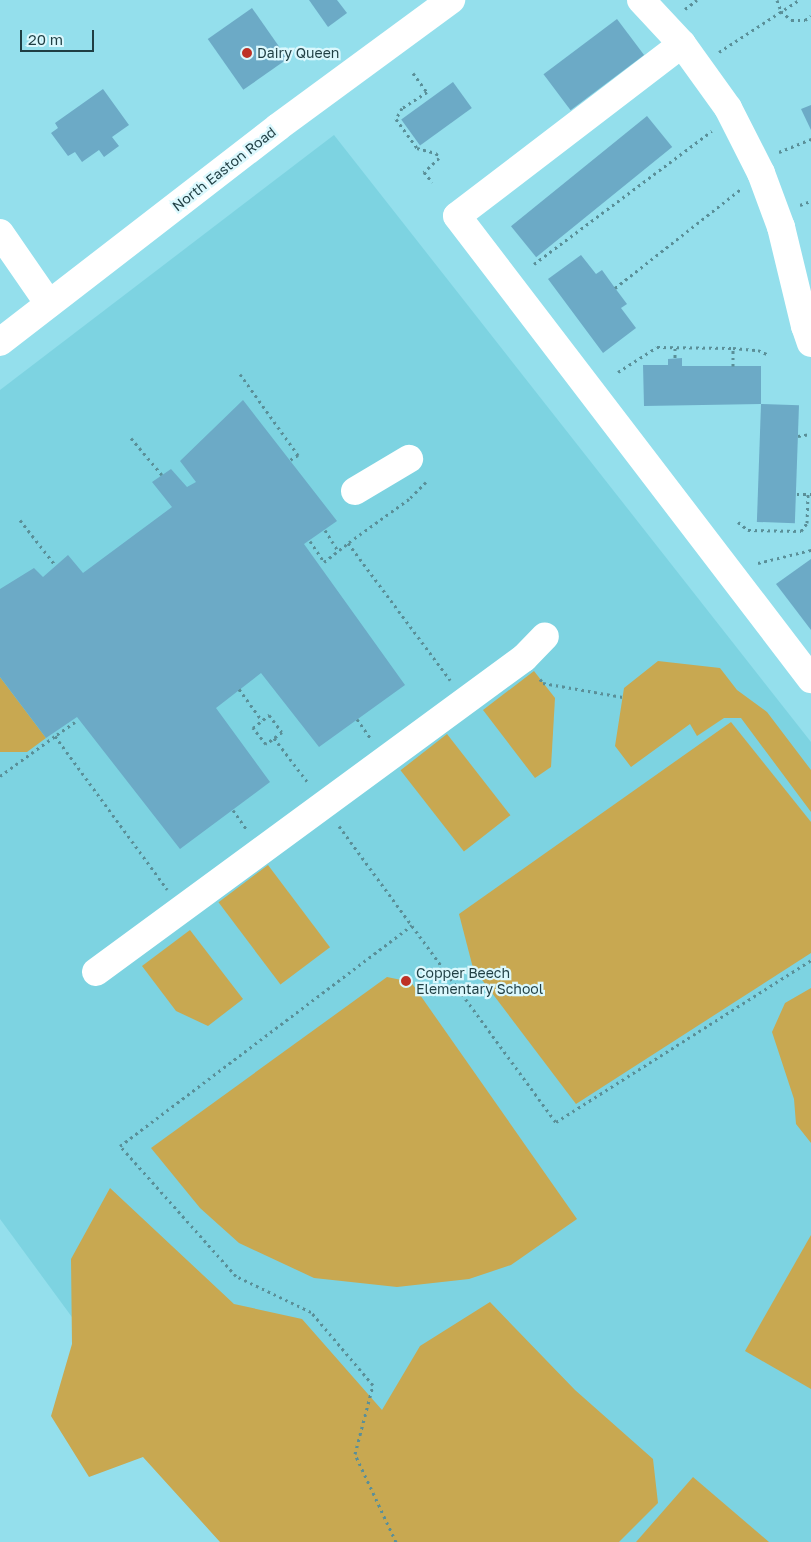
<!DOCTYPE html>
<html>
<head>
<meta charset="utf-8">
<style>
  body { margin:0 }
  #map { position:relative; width:811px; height:1542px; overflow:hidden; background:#94dfec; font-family:"Golos Text",sans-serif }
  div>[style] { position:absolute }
  .built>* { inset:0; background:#7dd3e1 }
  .green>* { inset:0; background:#c8a851; transform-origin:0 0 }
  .building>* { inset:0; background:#6caac6; transform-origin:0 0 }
  .path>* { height:3px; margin-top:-1.5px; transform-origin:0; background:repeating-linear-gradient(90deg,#5a8f98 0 2.5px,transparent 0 6.5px) }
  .minor>* { height:28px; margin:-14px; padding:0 14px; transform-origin:14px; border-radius:14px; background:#fff }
  .major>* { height:28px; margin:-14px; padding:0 14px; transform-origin:14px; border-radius:14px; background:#fff }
  .dots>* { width:14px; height:14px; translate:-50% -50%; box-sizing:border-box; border:2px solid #dbf8fd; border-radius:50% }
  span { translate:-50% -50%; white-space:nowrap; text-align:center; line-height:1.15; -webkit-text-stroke:4.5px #dbf8fd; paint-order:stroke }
  .poi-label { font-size:14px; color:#1f3e43 }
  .left { translate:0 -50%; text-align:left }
  .street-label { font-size:14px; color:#1f3e43 }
  .scale { position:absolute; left:20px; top:30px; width:74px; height:22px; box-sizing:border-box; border:2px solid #1f3e43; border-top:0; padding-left:6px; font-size:15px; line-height:18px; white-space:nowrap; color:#1f3e43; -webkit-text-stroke:4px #dbf8fd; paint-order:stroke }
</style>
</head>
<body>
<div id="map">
  <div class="built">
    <i style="clip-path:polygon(334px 135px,811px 742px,811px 1542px,237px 1542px,0 1219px,0 390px)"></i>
  </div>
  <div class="green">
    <i style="clip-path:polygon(658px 661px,720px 668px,737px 690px,767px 712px,811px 770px,811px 812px,741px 718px,724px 718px,697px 736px,690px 724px,631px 767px,615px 746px,624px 688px)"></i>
    <i style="clip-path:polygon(534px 671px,555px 698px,551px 767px,535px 778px,483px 710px)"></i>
    <i style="clip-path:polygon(0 677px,46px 738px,27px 752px,0 752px)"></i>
    <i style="clip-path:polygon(731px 722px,811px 822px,811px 953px,576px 1104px,473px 968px,459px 914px)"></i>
    <i style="left:447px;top:734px;width:103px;height:59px;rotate:52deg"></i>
    <i style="left:268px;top:865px;width:103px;height:62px;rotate:53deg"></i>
    <i style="clip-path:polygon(190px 930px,243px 999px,208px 1026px,176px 1011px,142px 966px)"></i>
    <i style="clip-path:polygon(387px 977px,411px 982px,577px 1219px,511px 1265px,469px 1279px,397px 1287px,314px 1278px,239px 1243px,200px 1208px,151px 1148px)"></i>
    <i style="clip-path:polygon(811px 988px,811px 1143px,796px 1124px,794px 1099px,772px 1032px,785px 1003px)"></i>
    <i style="clip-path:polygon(110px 1188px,234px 1304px,302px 1319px,382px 1410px,420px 1346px,490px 1302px,575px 1390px,653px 1459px,658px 1503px,619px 1542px,220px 1542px,143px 1457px,89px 1477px,51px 1416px,72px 1344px,71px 1259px)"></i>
    <i style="clip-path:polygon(811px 1235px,811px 1389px,745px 1351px)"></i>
    <i style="clip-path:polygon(693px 1477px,769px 1542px,636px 1542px)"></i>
  </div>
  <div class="building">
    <i style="clip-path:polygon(309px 0,337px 0,347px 13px,328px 27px)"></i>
    <i style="left:252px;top:8px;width:62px;height:54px;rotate:55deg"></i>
    <i style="left:617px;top:19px;width:45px;height:92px;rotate:53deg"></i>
    <i style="left:453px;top:82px;width:32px;height:64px;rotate:54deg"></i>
    <i style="clip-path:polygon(103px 89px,129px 125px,112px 137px,119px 146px,104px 157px,99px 150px,82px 162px,75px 152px,68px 156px,51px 133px,58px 128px,55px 123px)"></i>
    <i style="clip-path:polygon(811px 105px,811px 130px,801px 109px)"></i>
    <i style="left:647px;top:116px;width:40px;height:175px;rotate:51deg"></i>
    <i style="clip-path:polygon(581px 255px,596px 274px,602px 270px,615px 288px,627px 304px,621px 308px,636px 328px,603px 353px,548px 279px)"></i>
    <i style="clip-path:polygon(682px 358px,682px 366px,761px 366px,761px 404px,644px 406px,643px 365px,668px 365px,668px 359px)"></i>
    <i style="clip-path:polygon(243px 400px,337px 521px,304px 544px,405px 685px,319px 747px,261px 673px,216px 708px,270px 782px,180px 849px,77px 717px,46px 738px,0 677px,0 589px,34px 568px,43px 577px,68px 555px,83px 573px,172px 507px,152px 482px,171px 469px,187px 487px,196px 482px,180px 461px)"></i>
    <i style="left:761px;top:404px;width:38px;height:118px;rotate:2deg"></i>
    <i style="clip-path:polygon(811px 559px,811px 630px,776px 584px)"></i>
  </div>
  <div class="path">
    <i style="left:777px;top:0;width:12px;rotate:70deg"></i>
    <i style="left:781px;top:11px;width:13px;rotate:42deg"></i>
    <i style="left:791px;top:20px;width:14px"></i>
    <i style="left:805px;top:20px;width:7px;rotate:-34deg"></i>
    <i style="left:685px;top:9px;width:15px;rotate:-37deg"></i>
    <i style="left:719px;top:52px;width:95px;rotate:-33deg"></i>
    <i style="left:413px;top:73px;width:24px;rotate:54deg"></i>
    <i style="left:427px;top:92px;width:30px;rotate:147deg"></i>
    <i style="left:402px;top:108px;width:13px;rotate:119deg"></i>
    <i style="left:396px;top:119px;width:36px;rotate:54deg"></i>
    <i style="left:417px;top:148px;width:20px;rotate:15deg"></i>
    <i style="left:436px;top:153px;width:6px;rotate:59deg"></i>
    <i style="left:439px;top:158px;width:21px;rotate:137deg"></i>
    <i style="left:424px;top:172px;width:13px;rotate:51deg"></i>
    <i style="left:779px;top:152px;width:35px;rotate:-22deg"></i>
    <i style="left:800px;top:205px;width:12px;rotate:-20deg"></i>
    <i style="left:534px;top:264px;width:222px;rotate:-36.8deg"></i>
    <i style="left:615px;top:288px;width:160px;rotate:-38.2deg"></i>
    <i style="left:675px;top:348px;width:11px;rotate:90deg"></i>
    <i style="left:733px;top:366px;width:18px;rotate:-90deg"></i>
    <i style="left:618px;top:372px;width:46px;rotate:-32.7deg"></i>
    <i style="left:657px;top:347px;width:76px;rotate:0.8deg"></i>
    <i style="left:733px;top:348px;width:25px;rotate:5deg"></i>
    <i style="left:758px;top:350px;width:10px;rotate:24deg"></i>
    <i style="left:240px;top:374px;width:100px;rotate:54.4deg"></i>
    <i style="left:298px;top:455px;width:9px;rotate:148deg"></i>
    <i style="left:798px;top:436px;width:13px;rotate:-9deg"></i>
    <i style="left:131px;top:438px;width:48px;rotate:50deg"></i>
    <i style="left:426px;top:482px;width:24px;rotate:135deg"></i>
    <i style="left:409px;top:499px;width:75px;rotate:144.2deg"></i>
    <i style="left:348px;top:543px;width:171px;rotate:53.3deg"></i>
    <i style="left:797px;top:494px;width:14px"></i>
    <i style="left:20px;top:520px;width:58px;rotate:52deg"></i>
    <i style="left:738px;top:522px;width:13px;rotate:39deg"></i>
    <i style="left:748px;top:530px;width:53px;rotate:1.1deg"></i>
    <i style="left:801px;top:531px;width:10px;rotate:-53deg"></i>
    <i style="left:807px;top:523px;width:29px;rotate:-88deg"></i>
    <i style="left:325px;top:530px;width:25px;rotate:58deg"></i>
    <i style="left:310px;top:541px;width:25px;rotate:56deg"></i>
    <i style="left:324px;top:562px;width:31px;rotate:-38deg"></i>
    <i style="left:758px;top:563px;width:55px;rotate:-13.8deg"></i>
    <i style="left:540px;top:679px;width:5px;rotate:53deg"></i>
    <i style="left:543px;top:683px;width:81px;rotate:9.9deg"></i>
    <i style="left:239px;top:689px;width:39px;rotate:54deg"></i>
    <i style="left:269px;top:715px;width:21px;rotate:53deg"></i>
    <i style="left:282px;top:732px;width:20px;rotate:143deg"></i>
    <i style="left:266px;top:744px;width:21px;rotate:-129deg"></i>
    <i style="left:253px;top:728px;width:21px;rotate:-39deg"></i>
    <i style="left:357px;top:719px;width:24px;rotate:55deg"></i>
    <i style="left:75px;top:722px;width:24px;rotate:145deg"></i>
    <i style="left:55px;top:736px;width:190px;rotate:53.8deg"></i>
    <i style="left:274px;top:738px;width:58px;rotate:52.7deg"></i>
    <i style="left:0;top:776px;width:68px;rotate:-36deg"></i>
    <i style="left:233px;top:810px;width:24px;rotate:55deg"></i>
    <i style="left:339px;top:826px;width:367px;rotate:53.8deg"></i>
    <i style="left:556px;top:1122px;width:302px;rotate:-32.4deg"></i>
    <i style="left:396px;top:1542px;width:97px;rotate:-115deg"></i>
    <i style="left:355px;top:1454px;width:71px;rotate:-75.4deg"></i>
    <i style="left:373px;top:1385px;width:96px;rotate:-130.3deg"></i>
    <i style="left:311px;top:1312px;width:83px;rotate:-154.4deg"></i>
    <i style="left:236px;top:1276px;width:174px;rotate:-131.7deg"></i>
    <i style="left:120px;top:1146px;width:366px;rotate:-37.1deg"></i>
  </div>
  <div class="minor">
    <i style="left:641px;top:0;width:60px;rotate:47deg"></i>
    <i style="left:682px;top:44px;width:79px;rotate:54.3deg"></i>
    <i style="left:728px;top:108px;width:73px;rotate:63.1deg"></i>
    <i style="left:761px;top:173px;width:58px;rotate:69.7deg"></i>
    <i style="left:781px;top:227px;width:102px;rotate:76.4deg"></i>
    <i style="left:805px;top:326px;width:18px;rotate:71deg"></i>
    <i style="left:682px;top:44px;width:283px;rotate:142.6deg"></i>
    <i style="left:457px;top:216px;width:583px;rotate:52.6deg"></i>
    <i style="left:0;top:233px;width:86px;rotate:55.4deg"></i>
    <i style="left:355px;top:491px;width:63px;rotate:-30.7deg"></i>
    <i style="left:96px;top:972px;width:531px;rotate:-36.27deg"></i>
    <i style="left:524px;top:658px;width:30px;rotate:-46deg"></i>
  </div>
  <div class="major">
    <i style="left:0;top:342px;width:351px;rotate:-37.7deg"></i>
    <i style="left:278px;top:127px;width:215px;rotate:-36.3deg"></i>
  </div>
  <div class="dots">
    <i style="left:247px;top:53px;background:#be3126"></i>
    <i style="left:406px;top:981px;background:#be3126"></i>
  </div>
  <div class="poi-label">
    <span class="left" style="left:257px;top:53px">Dairy Queen</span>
    <span class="left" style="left:416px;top:981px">Copper Beech<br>Elementary School</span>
  </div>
  <div class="street-label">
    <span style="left:224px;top:169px;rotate:-38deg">North Easton Road</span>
  </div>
  <div class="scale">20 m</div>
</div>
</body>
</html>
